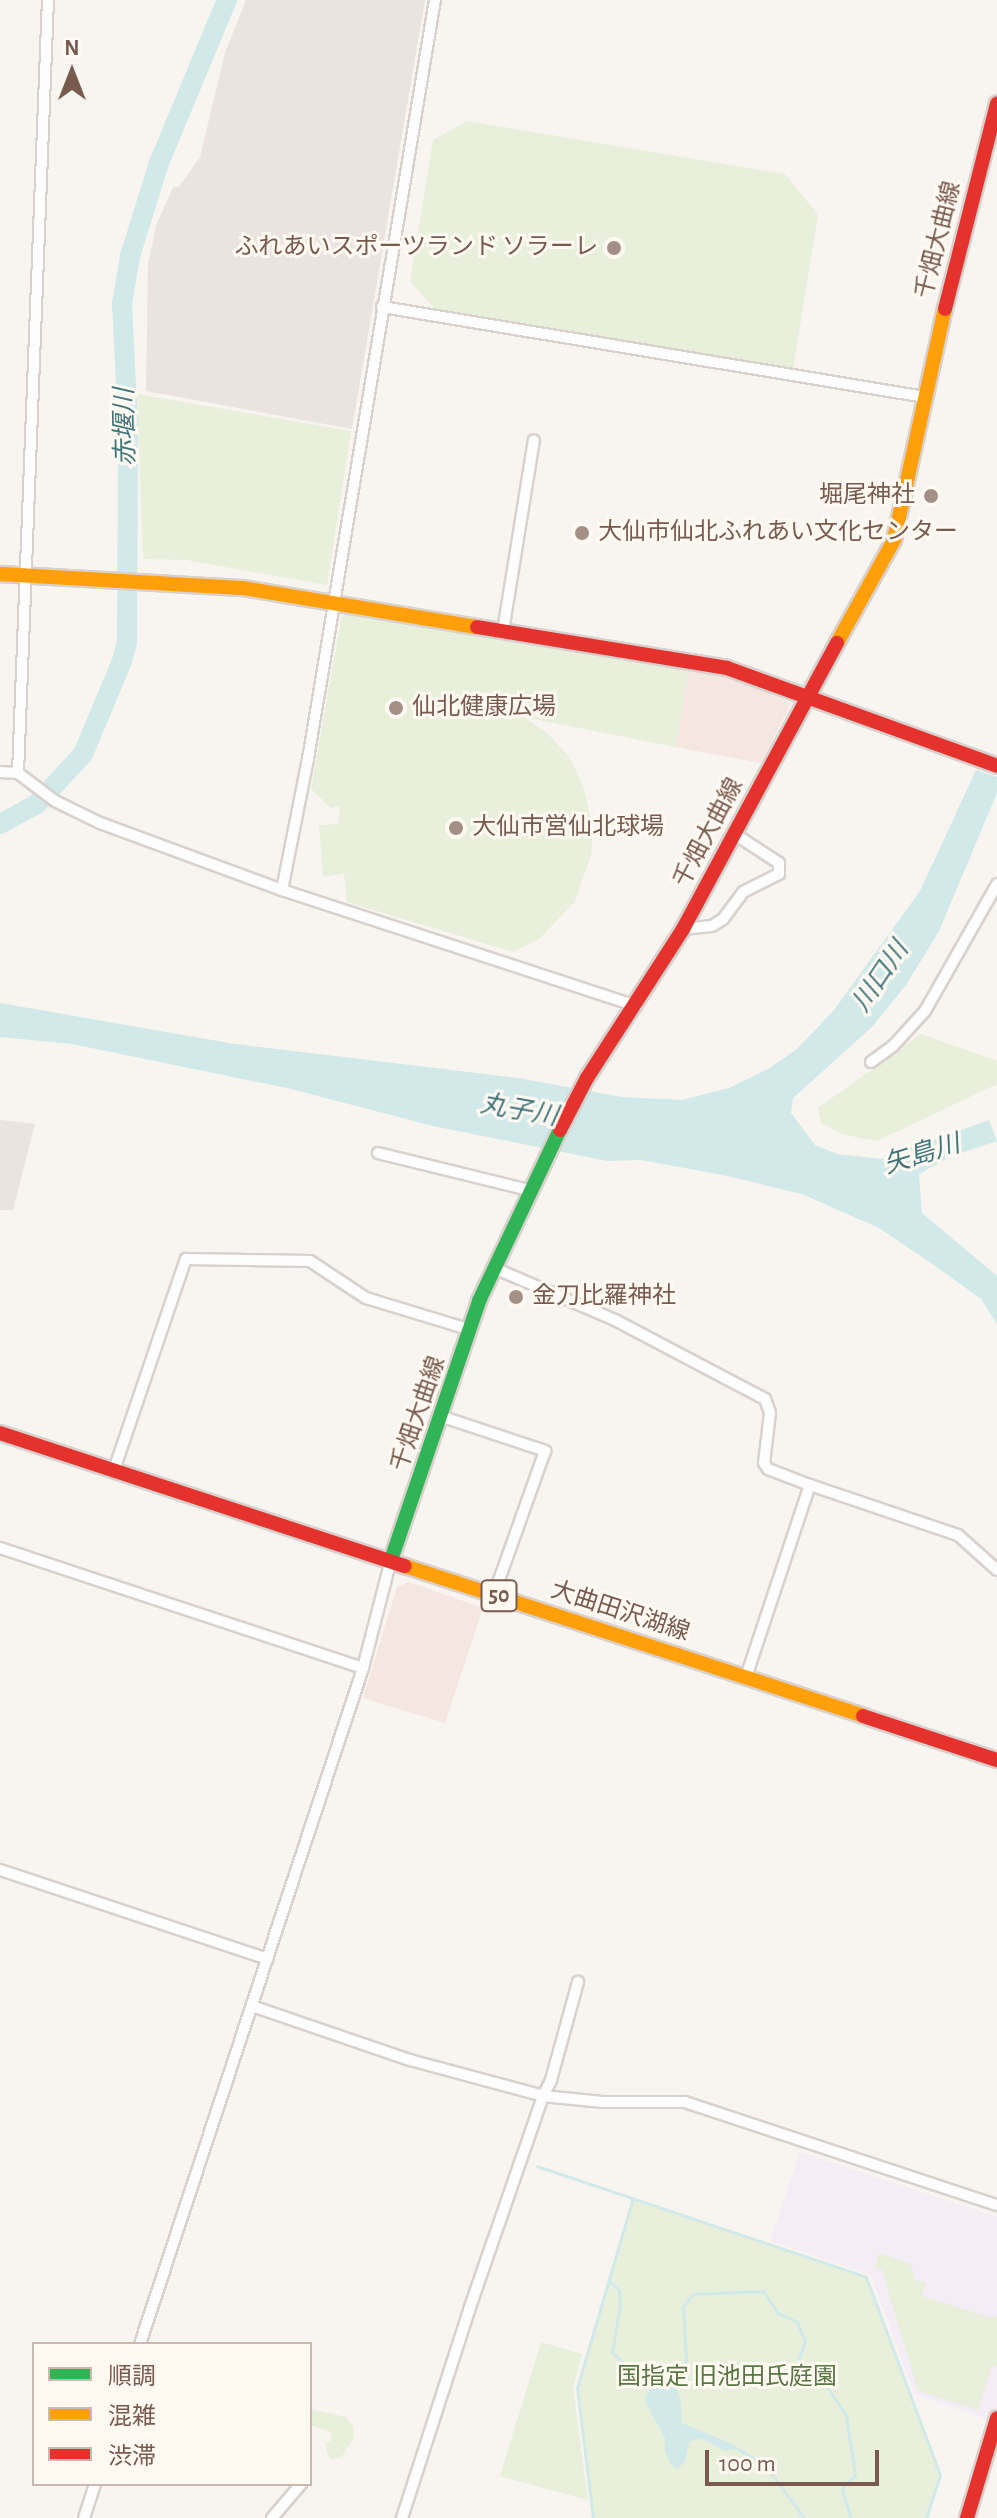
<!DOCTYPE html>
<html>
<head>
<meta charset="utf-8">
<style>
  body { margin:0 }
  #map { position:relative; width:997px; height:2518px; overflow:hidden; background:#f8f4f0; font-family:"Alegreya Sans","Noto Sans JP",sans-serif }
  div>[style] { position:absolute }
  .commercial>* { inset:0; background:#f5e6e1 }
  .industrial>* { inset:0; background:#eae3df }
  .education>* { inset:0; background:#f4edf5 }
  .green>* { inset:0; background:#e8efdb }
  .water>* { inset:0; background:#d1e9e9 }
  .stream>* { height:3px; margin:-1.5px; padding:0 1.5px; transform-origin:1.5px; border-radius:1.5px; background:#d1e9e9 }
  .river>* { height:20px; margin:-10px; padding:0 10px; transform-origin:10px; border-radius:10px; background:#d1e9e9 }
  .roads { filter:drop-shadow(2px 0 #d8d1cd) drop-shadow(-2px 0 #d8d1cd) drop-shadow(0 2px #d8d1cd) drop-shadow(0 -2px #d8d1cd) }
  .street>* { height:10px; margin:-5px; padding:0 5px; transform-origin:5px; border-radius:5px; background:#fefdfd }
  .fast>* { height:14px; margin:-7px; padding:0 7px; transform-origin:7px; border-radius:7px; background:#30b455 }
  .slow>* { height:14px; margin:-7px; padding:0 7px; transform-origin:7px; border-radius:7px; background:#ff9f0a }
  .jam>* { height:14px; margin:-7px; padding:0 7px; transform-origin:7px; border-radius:7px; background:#e5322d }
  .dots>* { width:22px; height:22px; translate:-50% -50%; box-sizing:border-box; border:4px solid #fff9f2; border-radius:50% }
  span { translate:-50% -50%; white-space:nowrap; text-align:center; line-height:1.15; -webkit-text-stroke:6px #fff9f2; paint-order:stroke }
  .shield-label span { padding:2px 6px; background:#fff9f2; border:2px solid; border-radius:6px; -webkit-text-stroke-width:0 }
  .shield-label { font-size:22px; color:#785a4e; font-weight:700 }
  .street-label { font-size:24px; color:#785a4e }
  .poi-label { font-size:24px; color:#785a4e }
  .right { translate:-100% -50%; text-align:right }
  .left { translate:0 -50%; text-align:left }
  .park-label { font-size:24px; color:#577743 }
  .water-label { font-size:26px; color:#41777c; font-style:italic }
  .legend { position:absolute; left:32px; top:2342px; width:280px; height:144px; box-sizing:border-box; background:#fff9f2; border:2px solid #c9b9b0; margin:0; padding:10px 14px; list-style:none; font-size:24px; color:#785a4e }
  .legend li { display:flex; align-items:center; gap:16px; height:40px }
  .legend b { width:40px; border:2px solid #c9b9b0 }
  .north { position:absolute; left:32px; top:32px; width:80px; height:80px; -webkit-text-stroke:6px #fff9f2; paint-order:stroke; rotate:0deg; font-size:22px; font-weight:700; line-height:32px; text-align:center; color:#785a4e }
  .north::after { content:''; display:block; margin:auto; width:28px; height:36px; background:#785a4e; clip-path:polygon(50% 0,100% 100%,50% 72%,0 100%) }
  .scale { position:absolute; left:705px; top:2450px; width:174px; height:36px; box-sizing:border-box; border:4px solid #785a4e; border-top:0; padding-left:10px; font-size:24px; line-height:28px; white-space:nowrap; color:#785a4e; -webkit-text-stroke:6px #fff9f2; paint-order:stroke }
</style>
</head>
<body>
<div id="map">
  <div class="commercial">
    <i style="clip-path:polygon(689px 670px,724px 674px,791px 703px,761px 763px,675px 747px)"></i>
    <i style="clip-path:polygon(409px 1582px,483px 1608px,445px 1723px,363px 1698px,397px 1587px)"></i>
  </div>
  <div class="industrial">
    <i style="clip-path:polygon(246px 0,425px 0,352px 429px,146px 391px,148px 265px,156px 226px,173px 187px,179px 187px,200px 157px,225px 53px)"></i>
    <i style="clip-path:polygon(0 1120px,35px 1124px,13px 1210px,0 1210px)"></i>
  </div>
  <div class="education">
    <i style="clip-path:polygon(800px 2152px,997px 2217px,997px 2405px,992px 2421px,914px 2394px,871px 2275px,770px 2241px)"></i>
  </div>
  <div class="green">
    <i style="clip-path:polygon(468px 121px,785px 174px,818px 215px,793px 369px,436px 311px,410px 281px,433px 140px)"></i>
    <i style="clip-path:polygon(137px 394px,351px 431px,327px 585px,186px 560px,143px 559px)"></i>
    <i style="clip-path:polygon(342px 614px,689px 670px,675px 747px,524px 717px,547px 733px,570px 758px,584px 788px,593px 830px,591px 855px,575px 901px,540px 938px,513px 952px,347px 902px,344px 873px,323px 877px,319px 825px,338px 824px,340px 806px,331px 808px,311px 789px)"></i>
    <i style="clip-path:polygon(921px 1034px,997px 1061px,997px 1084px,877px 1141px,845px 1135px,821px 1123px,818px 1108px)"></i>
    <i style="clip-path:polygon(633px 2198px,866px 2277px,940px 2475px,926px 2518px,593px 2518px,577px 2388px)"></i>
    <i style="clip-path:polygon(879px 2253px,911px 2264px,915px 2279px,926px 2283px,922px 2296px,992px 2318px,997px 2316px,997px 2367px,992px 2365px,978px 2410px,918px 2391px,882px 2270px,875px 2268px)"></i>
    <i style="clip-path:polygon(541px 2342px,582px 2354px,573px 2389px,588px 2500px,500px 2476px)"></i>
    <i style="clip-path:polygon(310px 2409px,346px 2417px,353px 2426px,354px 2438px,341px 2458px,332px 2459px,328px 2455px,325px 2444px,330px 2441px,332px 2433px,310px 2425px)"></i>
  </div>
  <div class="water">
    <i style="clip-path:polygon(976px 770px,997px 777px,997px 793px,939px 931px,906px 985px,873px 1026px,793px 1098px,791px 1113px,815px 1145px,837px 1154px,882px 1159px,989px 1120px,997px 1141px,952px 1156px,919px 1174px,922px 1213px,997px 1276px,997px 1324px,981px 1299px,934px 1265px,879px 1228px,802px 1194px,723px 1175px,641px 1160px,607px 1161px,433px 1126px,287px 1088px,72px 1044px,0 1037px,0 1003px,235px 1044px,518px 1078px,622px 1097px,682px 1100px,729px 1088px,768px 1069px,797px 1049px,834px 1010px,920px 891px)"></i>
    <i style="clip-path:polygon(667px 2385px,676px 2388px,680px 2396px,682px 2423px,735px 2445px,738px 2449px,724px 2451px,706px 2440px,695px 2439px,689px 2443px,685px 2462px,677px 2469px,671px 2464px,665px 2452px,665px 2438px,644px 2400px,650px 2389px)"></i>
  </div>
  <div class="stream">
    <i style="left:537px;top:2166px;width:347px;rotate:18.6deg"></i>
    <i style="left:866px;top:2277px;width:211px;rotate:69.5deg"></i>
    <i style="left:940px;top:2475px;width:45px;rotate:108deg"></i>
    <i style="left:609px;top:2281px;width:13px;rotate:42deg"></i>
    <i style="left:619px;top:2290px;width:16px;rotate:86deg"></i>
    <i style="left:620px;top:2306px;width:47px;rotate:99.9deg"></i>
    <i style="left:612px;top:2352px;width:53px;rotate:44.2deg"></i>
    <i style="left:676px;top:2388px;width:30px;rotate:-70deg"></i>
    <i style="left:686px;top:2360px;width:53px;rotate:-93.2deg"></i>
    <i style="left:683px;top:2307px;width:16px;rotate:-52deg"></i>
    <i style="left:693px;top:2294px;width:70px;rotate:-2.5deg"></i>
    <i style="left:763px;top:2291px;width:27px;rotate:56deg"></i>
    <i style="left:778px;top:2313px;width:21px;rotate:25deg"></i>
    <i style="left:797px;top:2322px;width:22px;rotate:68deg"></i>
    <i style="left:805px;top:2342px;width:19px;rotate:111deg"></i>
    <i style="left:798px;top:2360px;width:7px;rotate:56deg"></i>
    <i style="left:802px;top:2366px;width:14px;rotate:12deg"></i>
    <i style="left:816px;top:2369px;width:56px;rotate:57.4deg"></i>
    <i style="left:846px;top:2416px;width:60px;rotate:81.3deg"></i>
    <i style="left:855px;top:2475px;width:19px;rotate:133deg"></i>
    <i style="left:842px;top:2489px;width:30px;rotate:73deg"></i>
    <i style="left:738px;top:2449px;width:31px;rotate:31deg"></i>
    <i style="left:765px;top:2465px;width:66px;rotate:53.7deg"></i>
    <i style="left:593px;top:2518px;width:131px;rotate:-97deg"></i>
    <i style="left:577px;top:2388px;width:198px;rotate:-73.6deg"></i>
  </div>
  <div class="river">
    <i style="left:0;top:824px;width:42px;rotate:-28.4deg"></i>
    <i style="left:37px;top:804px;width:68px;rotate:-47.4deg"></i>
    <i style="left:83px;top:754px;width:101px;rotate:-67.2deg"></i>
    <i style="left:122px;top:661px;width:20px;rotate:-75deg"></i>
    <i style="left:127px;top:642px;width:219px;rotate:-89.7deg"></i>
    <i style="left:128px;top:423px;width:119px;rotate:-92.9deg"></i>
    <i style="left:122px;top:304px;width:49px;rotate:-80.5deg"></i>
    <i style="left:130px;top:256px;width:97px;rotate:-72.7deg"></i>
    <i style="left:159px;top:163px;width:177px;rotate:-67.4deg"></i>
  </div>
  <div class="roads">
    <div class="street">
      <i style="left:382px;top:307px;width:550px;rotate:9.41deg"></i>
      <i style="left:503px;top:631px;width:193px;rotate:-80.8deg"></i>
      <i style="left:0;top:772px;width:18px;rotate:3deg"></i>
      <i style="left:18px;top:773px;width:46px;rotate:37.1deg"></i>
      <i style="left:55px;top:801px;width:50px;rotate:26.1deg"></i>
      <i style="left:100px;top:823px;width:194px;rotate:20.2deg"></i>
      <i style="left:282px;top:890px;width:373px;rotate:18.1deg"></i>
      <i style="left:18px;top:773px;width:774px;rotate:-87.78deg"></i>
      <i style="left:282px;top:890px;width:134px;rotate:-78.8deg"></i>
      <i style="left:308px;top:759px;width:770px;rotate:-80.5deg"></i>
      <i style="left:683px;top:929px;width:29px;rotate:-6deg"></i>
      <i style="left:712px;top:926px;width:13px;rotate:-32deg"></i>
      <i style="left:723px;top:919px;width:34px;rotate:-53deg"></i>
      <i style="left:743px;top:892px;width:40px;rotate:-26.6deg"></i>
      <i style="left:779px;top:874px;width:11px;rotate:-90deg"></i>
      <i style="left:779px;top:863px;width:55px;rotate:-146.9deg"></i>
      <i style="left:871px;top:1062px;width:27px;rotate:-36deg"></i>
      <i style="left:893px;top:1046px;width:47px;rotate:-47.6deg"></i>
      <i style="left:925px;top:1011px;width:146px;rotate:-60.4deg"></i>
      <i style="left:378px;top:1153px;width:155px;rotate:13.8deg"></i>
      <i style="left:494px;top:1268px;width:132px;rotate:23.3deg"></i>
      <i style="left:615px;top:1320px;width:170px;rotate:27.8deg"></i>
      <i style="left:765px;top:1399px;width:15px;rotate:70deg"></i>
      <i style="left:770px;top:1413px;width:50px;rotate:96.8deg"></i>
      <i style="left:764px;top:1463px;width:7px;rotate:56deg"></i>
      <i style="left:768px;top:1469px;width:45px;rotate:20.9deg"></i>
      <i style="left:443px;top:1417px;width:108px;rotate:18.4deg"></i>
      <i style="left:545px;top:1451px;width:152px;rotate:109.6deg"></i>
      <i style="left:114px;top:1470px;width:223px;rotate:-71.2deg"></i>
      <i style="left:186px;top:1259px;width:124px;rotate:0.9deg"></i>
      <i style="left:310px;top:1261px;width:67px;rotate:33.5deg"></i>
      <i style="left:366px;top:1298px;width:110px;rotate:16.9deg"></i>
      <i style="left:0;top:1548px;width:382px;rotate:18.3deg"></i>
      <i style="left:746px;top:1677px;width:202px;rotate:-71.6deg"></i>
      <i style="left:810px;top:1485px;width:156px;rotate:18.7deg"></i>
      <i style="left:958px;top:1535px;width:52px;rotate:41.9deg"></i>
      <i style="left:0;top:1870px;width:282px;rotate:18.4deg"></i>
      <i style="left:252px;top:2006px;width:167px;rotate:18.9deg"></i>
      <i style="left:410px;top:2060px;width:138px;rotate:15.1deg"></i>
      <i style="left:543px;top:2096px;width:60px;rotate:5.7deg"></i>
      <i style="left:603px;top:2102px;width:82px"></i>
      <i style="left:685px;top:2102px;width:329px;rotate:18.3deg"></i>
      <i style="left:140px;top:2344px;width:712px;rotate:-71.74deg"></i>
      <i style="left:363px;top:1668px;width:112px;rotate:-75.5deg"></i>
      <i style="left:84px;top:2518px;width:36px;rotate:-72deg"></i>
      <i style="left:272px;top:2518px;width:45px;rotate:-49.5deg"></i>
      <i style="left:402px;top:2518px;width:219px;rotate:-72.1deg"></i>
      <i style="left:469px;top:2310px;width:226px;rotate:-70.9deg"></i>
      <i style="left:543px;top:2096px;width:18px;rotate:-63deg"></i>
      <i style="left:551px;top:2080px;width:102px;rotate:-74.6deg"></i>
    </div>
    <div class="fast">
      <i style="left:391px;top:1560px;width:274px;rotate:-71.2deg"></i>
      <i style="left:479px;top:1301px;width:189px;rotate:-64.7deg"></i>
    </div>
    <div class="slow">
      <i style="left:0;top:574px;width:243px;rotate:3.3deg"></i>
      <i style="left:243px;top:588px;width:237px;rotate:9.5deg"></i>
      <i style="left:837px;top:643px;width:118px;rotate:-61deg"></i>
      <i style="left:894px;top:540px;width:237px;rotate:-77.6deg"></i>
      <i style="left:405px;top:1566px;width:482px;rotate:18.1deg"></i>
    </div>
    <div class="jam">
      <i style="left:945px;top:309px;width:212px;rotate:-75.8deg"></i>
      <i style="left:477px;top:627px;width:253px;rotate:9.3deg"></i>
      <i style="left:727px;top:668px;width:287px;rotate:19.9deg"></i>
      <i style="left:560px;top:1130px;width:59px;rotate:-62.6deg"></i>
      <i style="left:587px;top:1078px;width:177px;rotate:-57.2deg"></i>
      <i style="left:683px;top:929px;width:325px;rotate:-61.7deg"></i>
      <i style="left:0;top:1433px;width:426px;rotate:18.2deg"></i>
      <i style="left:863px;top:1716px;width:141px;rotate:18.2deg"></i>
      <i style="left:967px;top:2518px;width:104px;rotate:-73.3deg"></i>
    </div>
  </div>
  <div class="dots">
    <i style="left:614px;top:248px;background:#a59087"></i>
    <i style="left:931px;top:496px;background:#a59087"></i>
    <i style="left:582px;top:533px;background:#a59087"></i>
    <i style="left:396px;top:708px;background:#a59087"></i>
    <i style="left:456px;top:828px;background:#a59087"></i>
    <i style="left:516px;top:1297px;background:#a59087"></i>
  </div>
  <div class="shield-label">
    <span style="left:499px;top:1596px">50</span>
  </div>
  <div class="street-label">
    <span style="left:939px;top:240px;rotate:-76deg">千畑大曲線</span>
    <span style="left:709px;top:833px;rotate:-62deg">千畑大曲線</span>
    <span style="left:419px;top:1414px;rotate:-71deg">千畑大曲線</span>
    <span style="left:620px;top:1612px;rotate:18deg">大曲田沢湖線</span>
  </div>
  <div class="poi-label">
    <span class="right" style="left:598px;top:248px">ふれあいスポーツランド ソラーレ</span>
    <span class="right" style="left:915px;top:496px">堀尾神社</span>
    <span class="left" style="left:598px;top:533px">大仙市仙北ふれあい文化センター</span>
    <span class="left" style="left:412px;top:708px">仙北健康広場</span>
    <span class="left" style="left:472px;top:828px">大仙市営仙北球場</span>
    <span class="left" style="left:532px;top:1297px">金刀比羅神社</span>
  </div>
  <div class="park-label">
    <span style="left:727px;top:2378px">国指定 旧池田氏庭園</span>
  </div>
  <div class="water-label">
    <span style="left:126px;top:427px;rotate:-91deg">赤堰川</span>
    <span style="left:881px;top:977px;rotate:-56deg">川口川</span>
    <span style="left:519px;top:1111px;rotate:10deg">丸子川</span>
    <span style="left:922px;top:1155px;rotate:-17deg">矢島川</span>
  </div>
  <ul class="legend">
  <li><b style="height:10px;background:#30b455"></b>順調</li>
  <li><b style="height:10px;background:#ff9f0a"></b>混雑</li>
  <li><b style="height:10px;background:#e5322d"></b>渋滞</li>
  </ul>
  <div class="north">N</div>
  <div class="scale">100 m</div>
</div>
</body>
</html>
